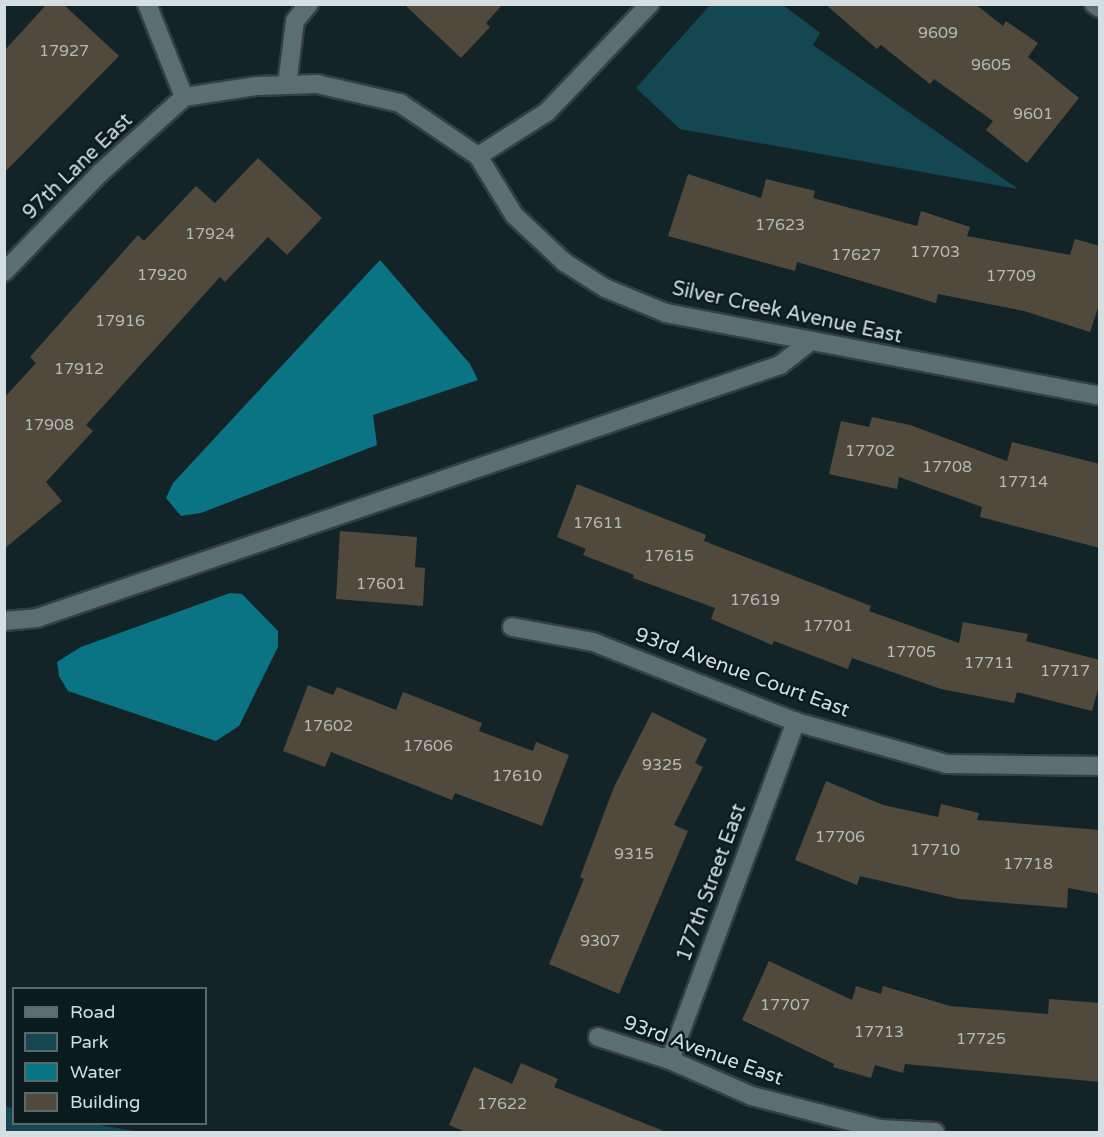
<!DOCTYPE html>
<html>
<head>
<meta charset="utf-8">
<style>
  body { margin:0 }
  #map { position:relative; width:1104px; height:1137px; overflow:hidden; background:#132428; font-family:"Varela Round",sans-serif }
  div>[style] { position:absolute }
  .green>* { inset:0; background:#134852 }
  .water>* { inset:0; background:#0a7384 }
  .building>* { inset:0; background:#514a3c }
  .roads { filter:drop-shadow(2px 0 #343f43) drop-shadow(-2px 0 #343f43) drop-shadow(0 2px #343f43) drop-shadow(0 -2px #343f43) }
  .minor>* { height:18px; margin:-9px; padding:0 9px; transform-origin:9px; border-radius:9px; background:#5b6e72 }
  span { translate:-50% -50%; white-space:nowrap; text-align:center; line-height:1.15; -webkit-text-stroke:5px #0a1b1e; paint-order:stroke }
  .number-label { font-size:16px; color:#b4bab8 }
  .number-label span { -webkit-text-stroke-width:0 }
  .street-label { font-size:20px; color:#d5dfe2 }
  .frame { position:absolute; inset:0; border:6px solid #d5dfe2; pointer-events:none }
  .legend { position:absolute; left:12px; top:987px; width:195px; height:138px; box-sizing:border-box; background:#0a1b1e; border:2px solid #5b696c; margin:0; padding:8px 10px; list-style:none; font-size:18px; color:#d5dfe2 }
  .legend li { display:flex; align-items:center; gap:12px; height:30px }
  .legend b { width:30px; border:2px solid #5b696c }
</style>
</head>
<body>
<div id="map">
  <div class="green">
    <i style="clip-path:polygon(710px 5px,783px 5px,820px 33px,813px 45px,1018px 189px,680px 129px,636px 88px)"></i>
    <i style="clip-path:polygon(4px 1106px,13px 1108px,14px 1124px,94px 1124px,140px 1132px,5px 1132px)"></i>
  </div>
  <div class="water">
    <i style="clip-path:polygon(380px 260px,470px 364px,478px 380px,373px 415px,377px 445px,201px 513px,181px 516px,166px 498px,173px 483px)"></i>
    <i style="clip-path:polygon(230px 593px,242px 594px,278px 631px,278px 647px,239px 726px,216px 741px,68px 691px,59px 676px,57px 662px,81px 647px)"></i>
  </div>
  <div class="building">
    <i style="clip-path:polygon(47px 4px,63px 4px,119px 56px,4px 173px,4px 51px)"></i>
    <i style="clip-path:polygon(404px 4px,503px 4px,486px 23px,490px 27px,461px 58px)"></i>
    <i style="clip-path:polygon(825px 4px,975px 4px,1003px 26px,1006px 21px,1038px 43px,1028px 57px,1079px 98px,1027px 163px,986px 130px,993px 121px,934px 79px,930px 84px,881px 45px,877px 49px)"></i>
    <i style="clip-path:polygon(258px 158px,322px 218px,287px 255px,268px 237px,225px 282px,220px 277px,86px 425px,93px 431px,46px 482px,62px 501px,4px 549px,4px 398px,36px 363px,30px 357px,138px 235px,144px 241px,196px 186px,215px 203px)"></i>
    <i style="clip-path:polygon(688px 174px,761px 198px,766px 179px,815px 191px,813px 198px,917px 226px,921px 211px,970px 227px,967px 236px,1070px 255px,1075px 239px,1100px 246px,1100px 302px,1090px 332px,1024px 311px,938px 294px,936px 303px,797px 262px,795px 271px,668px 236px)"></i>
    <i style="clip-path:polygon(872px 417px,910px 425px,1007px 461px,1012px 442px,1100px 464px,1100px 548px,980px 517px,982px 507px,899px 477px,897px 489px,829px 474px,841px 421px,869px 427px)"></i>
    <i style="clip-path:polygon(577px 484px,706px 535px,704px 541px,871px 606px,869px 611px,959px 643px,963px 622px,1028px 634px,1026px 641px,1100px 660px,1100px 682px,1092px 711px,1017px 692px,1014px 703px,941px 689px,852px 658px,848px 669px,774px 641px,772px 645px,711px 619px,715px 608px,633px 578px,634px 575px,583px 555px,586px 549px,557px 537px)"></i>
    <i style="clip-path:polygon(340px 531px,417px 537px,415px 567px,425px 568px,423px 606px,336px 599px)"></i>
    <i style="clip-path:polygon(308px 685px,333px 695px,337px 687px,396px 710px,403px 692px,482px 723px,479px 731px,533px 751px,536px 742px,569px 755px,542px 826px,455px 793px,452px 800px,331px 752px,325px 767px,283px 751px)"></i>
    <i style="clip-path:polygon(652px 712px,707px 739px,695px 763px,703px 767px,674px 825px,688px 831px,619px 994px,549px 964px,584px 879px,580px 877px,614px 787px)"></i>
    <i style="clip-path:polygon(826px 781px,883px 805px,938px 817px,941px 804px,979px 813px,977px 820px,1100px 830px,1100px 894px,1068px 888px,1067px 908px,959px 899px,860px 876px,857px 885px,795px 860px)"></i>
    <i style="clip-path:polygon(769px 961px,852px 1000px,856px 986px,881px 994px,883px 986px,950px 1006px,1048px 1014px,1049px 999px,1100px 1003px,1100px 1082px,905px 1064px,903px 1073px,875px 1065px,871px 1078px,833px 1067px,834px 1064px,742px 1020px)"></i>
    <i style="clip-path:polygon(521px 1063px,558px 1079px,554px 1087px,666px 1132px,466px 1132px,449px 1125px,474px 1067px,512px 1084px)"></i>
  </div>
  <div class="roads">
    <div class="minor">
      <i style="left:147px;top:4px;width:100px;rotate:68.3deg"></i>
      <i style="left:1094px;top:4px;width:7px;rotate:34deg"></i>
      <i style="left:287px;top:85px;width:64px;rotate:-82.9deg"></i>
      <i style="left:295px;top:21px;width:22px;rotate:-51deg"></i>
      <i style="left:184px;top:97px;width:74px;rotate:-8.6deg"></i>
      <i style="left:257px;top:86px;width:60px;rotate:-1.9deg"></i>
      <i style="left:317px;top:84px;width:85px;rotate:12.9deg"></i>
      <i style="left:400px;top:103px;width:94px;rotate:34.2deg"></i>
      <i style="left:478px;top:156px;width:69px;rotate:58.6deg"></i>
      <i style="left:514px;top:215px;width:69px;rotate:43.2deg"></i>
      <i style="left:564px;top:262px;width:49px;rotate:32.4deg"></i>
      <i style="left:605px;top:288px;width:66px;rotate:22.3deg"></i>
      <i style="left:666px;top:313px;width:442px;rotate:10.8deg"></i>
      <i style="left:478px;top:156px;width:82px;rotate:-32.5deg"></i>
      <i style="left:547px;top:112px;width:149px;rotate:-46.4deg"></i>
      <i style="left:4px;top:272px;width:138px;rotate:-45.9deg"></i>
      <i style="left:100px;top:173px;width:113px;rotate:-42.1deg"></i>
      <i style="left:4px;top:621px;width:33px;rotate:-5deg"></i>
      <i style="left:37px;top:618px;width:785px;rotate:-18.8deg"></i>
      <i style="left:780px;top:365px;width:37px;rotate:-38deg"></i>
      <i style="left:512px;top:627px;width:82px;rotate:10.5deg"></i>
      <i style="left:593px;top:642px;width:218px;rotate:21.5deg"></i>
      <i style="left:796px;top:722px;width:156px;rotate:15.6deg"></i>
      <i style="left:946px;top:764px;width:154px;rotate:0.7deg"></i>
      <i style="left:598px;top:1037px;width:76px;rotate:17.7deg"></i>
      <i style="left:670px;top:1060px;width:90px;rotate:23.7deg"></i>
      <i style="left:752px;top:1096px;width:132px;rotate:14.5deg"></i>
      <i style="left:880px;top:1129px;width:55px;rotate:3.1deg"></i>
      <i style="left:670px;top:1060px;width:361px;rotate:-69.6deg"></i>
    </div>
  </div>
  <div class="number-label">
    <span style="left:938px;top:33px">9609</span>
    <span style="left:64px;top:51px">17927</span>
    <span style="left:991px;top:65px">9605</span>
    <span style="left:1033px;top:114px">9601</span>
    <span style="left:780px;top:225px">17623</span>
    <span style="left:210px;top:234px">17924</span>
    <span style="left:935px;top:252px">17703</span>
    <span style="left:856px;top:255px">17627</span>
    <span style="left:162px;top:275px">17920</span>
    <span style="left:1011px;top:276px">17709</span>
    <span style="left:120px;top:321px">17916</span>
    <span style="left:79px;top:369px">17912</span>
    <span style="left:49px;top:425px">17908</span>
    <span style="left:870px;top:451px">17702</span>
    <span style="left:947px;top:467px">17708</span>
    <span style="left:1023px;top:482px">17714</span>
    <span style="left:598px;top:523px">17611</span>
    <span style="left:669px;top:556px">17615</span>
    <span style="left:381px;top:584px">17601</span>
    <span style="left:755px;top:600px">17619</span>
    <span style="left:828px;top:626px">17701</span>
    <span style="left:911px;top:652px">17705</span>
    <span style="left:989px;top:663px">17711</span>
    <span style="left:1065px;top:671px">17717</span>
    <span style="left:328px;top:726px">17602</span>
    <span style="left:428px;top:746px">17606</span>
    <span style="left:662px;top:765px">9325</span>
    <span style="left:517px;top:776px">17610</span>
    <span style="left:840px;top:837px">17706</span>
    <span style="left:935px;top:850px">17710</span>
    <span style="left:634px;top:854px">9315</span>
    <span style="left:1028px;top:864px">17718</span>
    <span style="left:600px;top:941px">9307</span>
    <span style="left:785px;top:1005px">17707</span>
    <span style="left:879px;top:1032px">17713</span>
    <span style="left:981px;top:1039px">17725</span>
    <span style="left:502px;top:1104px">17622</span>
  </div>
  <div class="street-label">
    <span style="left:78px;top:167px;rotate:-44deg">97th Lane East</span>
    <span style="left:787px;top:313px;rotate:12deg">Silver Creek Avenue East</span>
    <span style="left:742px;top:673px;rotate:20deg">93rd Avenue Court East</span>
    <span style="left:712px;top:883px;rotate:-70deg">177th Street East</span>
    <span style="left:703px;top:1051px;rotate:20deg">93rd Avenue East</span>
  </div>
  <div class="frame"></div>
  <ul class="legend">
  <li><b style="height:8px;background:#5b6e72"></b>Road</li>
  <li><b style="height:16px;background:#134852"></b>Park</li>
  <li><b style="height:16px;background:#0a7384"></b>Water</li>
  <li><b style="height:16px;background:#514a3c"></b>Building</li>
  </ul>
</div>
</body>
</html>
